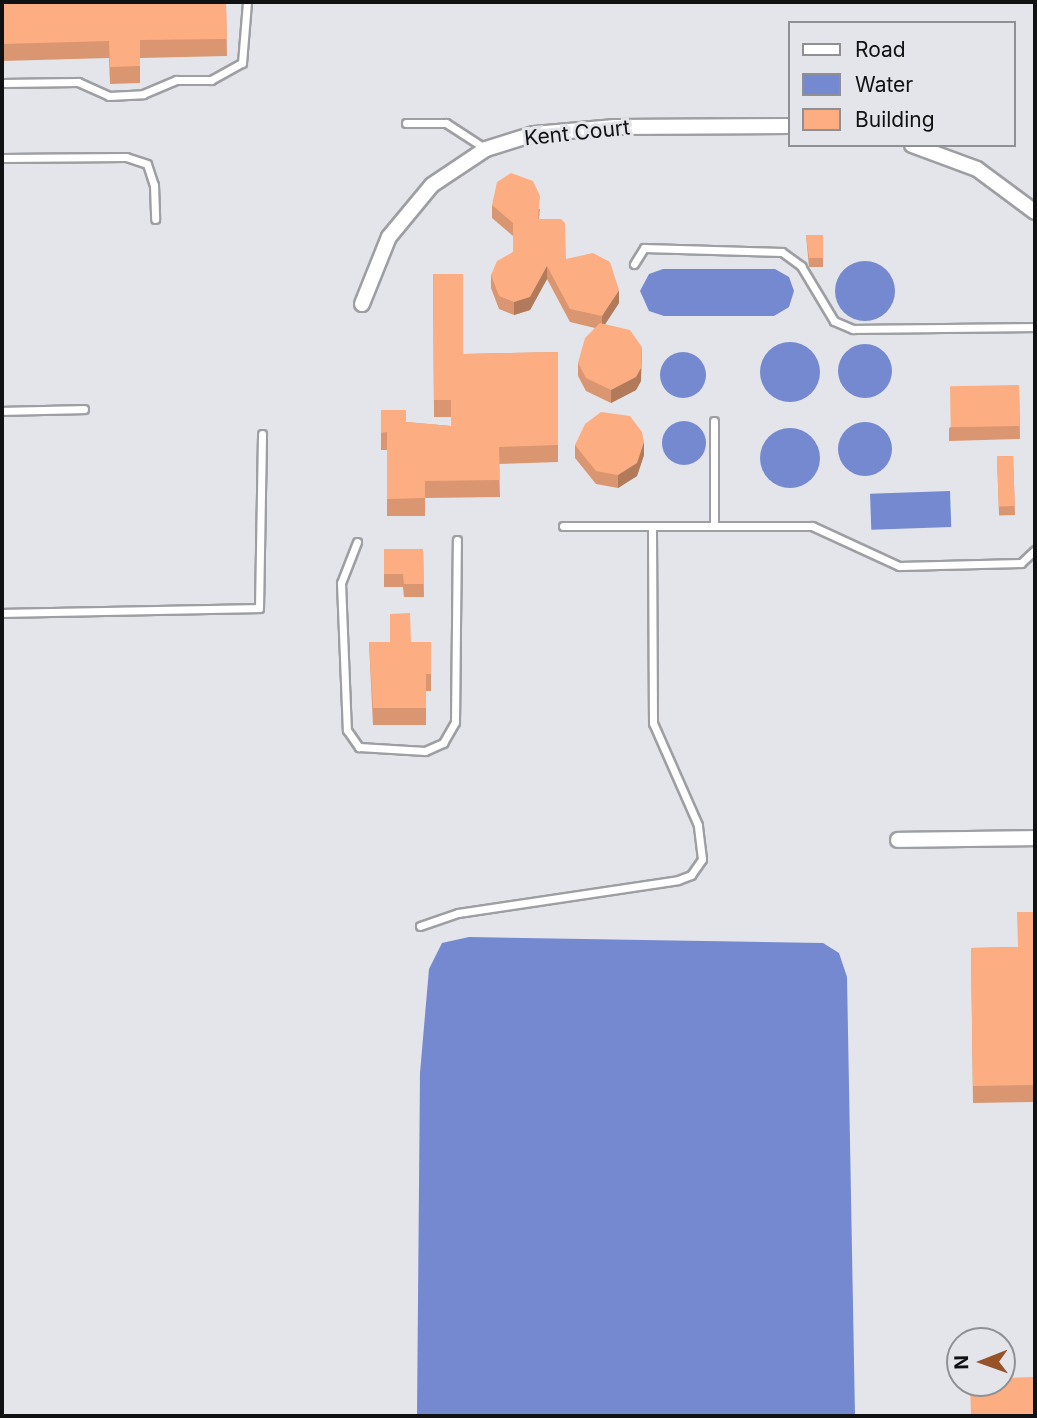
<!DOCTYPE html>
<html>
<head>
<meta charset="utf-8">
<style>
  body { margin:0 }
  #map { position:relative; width:1037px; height:1418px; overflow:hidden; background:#e4e5ea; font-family:Inter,sans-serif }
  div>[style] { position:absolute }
  .water>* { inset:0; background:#7489cf; transform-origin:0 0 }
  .round { border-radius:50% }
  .roads { filter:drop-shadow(2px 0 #9d9fa3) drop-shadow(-2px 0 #9d9fa3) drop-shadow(0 2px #9d9fa3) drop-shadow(0 -2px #9d9fa3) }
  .service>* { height:7px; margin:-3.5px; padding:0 3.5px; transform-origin:3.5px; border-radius:3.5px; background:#fff }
  .minor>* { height:14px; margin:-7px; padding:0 7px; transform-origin:7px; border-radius:7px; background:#fff }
  .wall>* { inset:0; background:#d99670; transform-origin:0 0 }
  .shaded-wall>* { inset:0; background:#b07a5b }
  .building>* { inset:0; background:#fcae82; transform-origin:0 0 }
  span { translate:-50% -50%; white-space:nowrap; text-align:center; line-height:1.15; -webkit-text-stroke:6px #e4e5ea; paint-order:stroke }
  .street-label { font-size:21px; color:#101112 }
  .frame { position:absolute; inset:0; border:4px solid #101112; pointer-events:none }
  .legend { position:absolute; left:788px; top:21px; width:228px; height:126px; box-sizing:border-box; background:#e4e5ea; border:2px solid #8f9094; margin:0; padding:9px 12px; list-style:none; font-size:21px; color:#101112 }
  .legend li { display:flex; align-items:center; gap:14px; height:35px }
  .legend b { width:35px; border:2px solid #8f9094 }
  .north { position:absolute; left:946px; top:1327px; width:70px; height:70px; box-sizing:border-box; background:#e4e5ea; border:2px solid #8f9094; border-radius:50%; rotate:269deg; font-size:19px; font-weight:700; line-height:28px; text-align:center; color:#101112 }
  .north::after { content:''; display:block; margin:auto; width:24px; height:32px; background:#985228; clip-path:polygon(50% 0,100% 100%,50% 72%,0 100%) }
</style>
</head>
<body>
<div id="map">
  <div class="water">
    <i class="round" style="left:835px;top:261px;width:60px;height:60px"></i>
    <i style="clip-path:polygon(663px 269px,775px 269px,789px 277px,794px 291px,789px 307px,774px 316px,664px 316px,649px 311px,640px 291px,649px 274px)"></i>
    <i class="round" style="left:760px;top:342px;width:60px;height:60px"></i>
    <i class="round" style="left:838px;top:344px;width:54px;height:54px"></i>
    <i class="round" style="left:660px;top:352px;width:46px;height:46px"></i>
    <i class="round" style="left:662px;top:421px;width:44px;height:44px"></i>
    <i class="round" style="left:838px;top:422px;width:54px;height:54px"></i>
    <i class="round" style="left:760px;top:428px;width:60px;height:60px"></i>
    <i style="left:950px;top:491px;width:36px;height:80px;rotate:88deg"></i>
    <i style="clip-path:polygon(469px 937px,823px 943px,839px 953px,847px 977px,855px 1416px,417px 1416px,420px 1073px,429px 969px,442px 943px)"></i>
  </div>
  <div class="roads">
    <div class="service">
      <i style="left:2px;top:83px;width:76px;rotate:-0.8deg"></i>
      <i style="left:78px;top:82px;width:34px;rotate:24deg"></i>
      <i style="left:109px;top:96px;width:34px;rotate:-3deg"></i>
      <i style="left:143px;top:94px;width:36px;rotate:-23deg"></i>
      <i style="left:176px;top:80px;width:35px"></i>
      <i style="left:211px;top:80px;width:35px;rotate:-29deg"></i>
      <i style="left:242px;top:63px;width:61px;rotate:-85.3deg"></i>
      <i style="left:406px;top:123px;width:40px"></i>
      <i style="left:446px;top:123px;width:48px;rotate:33deg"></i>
      <i style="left:2px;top:158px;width:124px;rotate:-0.5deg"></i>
      <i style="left:126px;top:157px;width:22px;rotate:18deg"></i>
      <i style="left:147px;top:164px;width:22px;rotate:72deg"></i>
      <i style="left:154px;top:185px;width:34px;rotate:88deg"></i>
      <i style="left:634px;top:264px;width:19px;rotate:-58deg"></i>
      <i style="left:644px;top:248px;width:138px;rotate:1.7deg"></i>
      <i style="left:782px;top:252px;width:24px;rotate:36deg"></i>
      <i style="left:801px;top:266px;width:64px;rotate:59deg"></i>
      <i style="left:834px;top:321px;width:21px;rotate:23deg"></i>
      <i style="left:853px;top:329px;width:182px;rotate:-0.6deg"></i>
      <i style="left:2px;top:411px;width:82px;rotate:-1.4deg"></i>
      <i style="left:714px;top:421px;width:105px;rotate:90deg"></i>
      <i style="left:563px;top:526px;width:249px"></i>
      <i style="left:812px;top:526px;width:96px;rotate:24.7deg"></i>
      <i style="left:899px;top:566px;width:122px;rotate:-1.4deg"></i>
      <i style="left:1021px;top:563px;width:19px;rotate:-43deg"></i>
      <i style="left:357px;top:542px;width:44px;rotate:111.3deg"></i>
      <i style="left:341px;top:583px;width:147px;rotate:87.7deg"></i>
      <i style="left:347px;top:730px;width:21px;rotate:55deg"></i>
      <i style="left:359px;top:747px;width:66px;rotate:3.5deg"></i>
      <i style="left:425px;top:751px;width:20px;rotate:-24deg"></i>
      <i style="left:443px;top:743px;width:24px;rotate:-60deg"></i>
      <i style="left:455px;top:722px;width:182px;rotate:-89.4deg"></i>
      <i style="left:2px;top:613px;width:257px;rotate:-1.1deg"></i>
      <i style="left:259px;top:608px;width:174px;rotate:-89deg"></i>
      <i style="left:420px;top:926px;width:40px;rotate:-18.9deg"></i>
      <i style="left:458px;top:913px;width:222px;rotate:-8.5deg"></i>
      <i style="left:678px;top:880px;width:14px;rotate:-21deg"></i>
      <i style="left:691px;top:875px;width:19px;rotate:-55deg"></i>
      <i style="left:702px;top:859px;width:34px;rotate:-97deg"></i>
      <i style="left:698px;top:825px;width:111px;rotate:-113.8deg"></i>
      <i style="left:653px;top:723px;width:197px;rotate:-90.3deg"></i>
    </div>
    <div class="minor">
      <i style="left:912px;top:145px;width:69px;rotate:20.3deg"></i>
      <i style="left:977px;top:169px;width:72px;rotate:36.6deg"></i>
      <i style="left:362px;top:304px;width:72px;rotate:-68.1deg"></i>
      <i style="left:389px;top:237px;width:67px;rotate:-50.4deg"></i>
      <i style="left:432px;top:185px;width:65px;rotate:-33.7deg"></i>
      <i style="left:486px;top:149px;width:50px;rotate:-17.4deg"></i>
      <i style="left:534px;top:134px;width:81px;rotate:-4.9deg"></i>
      <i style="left:615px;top:127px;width:175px;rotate:-0.3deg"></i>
      <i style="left:898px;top:840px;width:137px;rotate:-0.8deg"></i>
    </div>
  </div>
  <div class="wall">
    <i style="clip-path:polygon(2px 2px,226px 2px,227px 56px,140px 58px,140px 83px,110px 84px,109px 58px,2px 61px)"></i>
    <i style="clip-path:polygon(492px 205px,540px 209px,539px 219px,566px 259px,619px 303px,605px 324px,641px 381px,636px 390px,611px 403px,586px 391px,578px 376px,578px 363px,595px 328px,570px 322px,547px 279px,530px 310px,514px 315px,499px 309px,491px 288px,491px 275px,513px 252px,513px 236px,492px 218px)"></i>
    <i style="clip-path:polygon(806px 235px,823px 235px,823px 267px,809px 267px)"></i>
    <i style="clip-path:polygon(433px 274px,463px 354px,558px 352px,558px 462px,499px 464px,500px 497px,425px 498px,425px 516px,387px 516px,387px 450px,381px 450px,381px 410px,406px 422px,451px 426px,451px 417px,434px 417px)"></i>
    <i style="clip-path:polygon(1019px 385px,1020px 439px,949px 441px,949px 428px)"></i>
    <i style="clip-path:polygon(575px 445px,644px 455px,637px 476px,618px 488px,596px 484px,575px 458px)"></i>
    <i style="left:1013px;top:456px;width:59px;height:16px;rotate:88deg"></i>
    <i style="clip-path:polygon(384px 549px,423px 549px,424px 597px,404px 597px,403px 587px,384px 587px)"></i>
    <i style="clip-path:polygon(369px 642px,431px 642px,431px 691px,426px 691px,426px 725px,373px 725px)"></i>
    <i style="clip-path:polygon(1035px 912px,1035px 1102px,973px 1103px,971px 948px,1018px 947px)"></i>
  </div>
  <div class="shaded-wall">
    <i style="clip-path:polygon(547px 266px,547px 279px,530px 310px,514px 315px,514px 302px)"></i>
    <i style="clip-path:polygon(619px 290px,619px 303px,602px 329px,602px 316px)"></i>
    <i style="clip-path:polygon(642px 347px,641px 381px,636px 390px,611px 403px,611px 390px)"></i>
    <i style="clip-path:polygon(644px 442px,644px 455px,637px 476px,618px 488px,618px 475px)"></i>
  </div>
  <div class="building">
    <i style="clip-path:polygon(2px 2px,226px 2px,227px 39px,140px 40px,140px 66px,110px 67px,109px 41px,2px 44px)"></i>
    <i style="clip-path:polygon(511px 173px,533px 181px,540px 196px,538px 219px,561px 219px,565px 223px,566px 259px,593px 253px,610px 262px,619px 290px,602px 316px,570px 309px,547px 266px,530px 297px,514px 302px,499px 296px,491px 275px,497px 261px,513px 252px,513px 223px,492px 205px,497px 182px)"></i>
    <i style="clip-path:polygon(806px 235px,823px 235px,823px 258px,809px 258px)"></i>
    <i style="clip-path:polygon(433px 274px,463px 274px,463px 354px,558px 352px,558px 445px,499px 447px,500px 480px,425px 481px,425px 498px,387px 499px,387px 432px,381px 433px,381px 410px,406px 410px,406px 422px,451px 426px,451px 400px,434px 400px)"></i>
    <i style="clip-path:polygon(600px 323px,630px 330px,642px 347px,641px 368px,636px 377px,611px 390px,586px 378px,578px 363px,585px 338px)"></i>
    <i style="left:1019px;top:385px;width:41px;height:69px;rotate:89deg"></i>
    <i style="clip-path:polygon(601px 412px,630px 416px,642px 432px,644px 442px,637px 463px,618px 475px,596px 471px,575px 445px,585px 424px)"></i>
    <i style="left:1013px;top:456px;width:50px;height:16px;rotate:88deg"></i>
    <i style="clip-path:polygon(384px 549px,423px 549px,424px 584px,404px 584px,403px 574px,384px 574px)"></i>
    <i style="clip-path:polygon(410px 613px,411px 642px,431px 642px,431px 674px,426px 674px,426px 708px,373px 708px,369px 642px,390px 642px,390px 614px)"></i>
    <i style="clip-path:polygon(1017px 912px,1035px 912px,1035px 1085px,973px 1086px,971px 948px,1018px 947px)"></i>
    <i style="clip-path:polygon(1035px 1377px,1035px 1416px,971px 1416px,970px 1383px,1002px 1383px,1002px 1378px)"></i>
  </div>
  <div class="street-label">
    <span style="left:577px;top:133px;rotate:-6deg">Kent Court</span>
  </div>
  <div class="frame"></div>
  <ul class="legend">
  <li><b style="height:9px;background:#fff"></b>Road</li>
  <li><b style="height:19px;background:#7489cf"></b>Water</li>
  <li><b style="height:19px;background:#fcae82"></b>Building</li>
  </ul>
  <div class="north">N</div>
</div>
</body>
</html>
